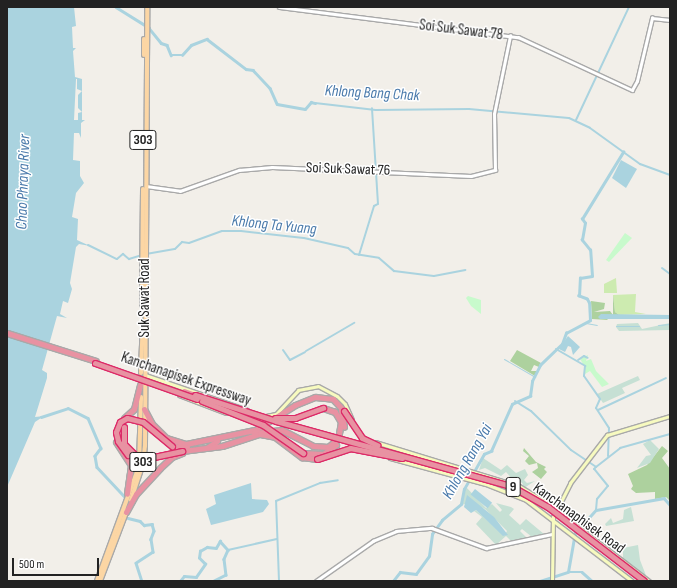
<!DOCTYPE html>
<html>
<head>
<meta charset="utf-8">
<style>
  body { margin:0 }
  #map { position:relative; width:677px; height:588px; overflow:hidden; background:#f2efe9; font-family:"Sofia Sans Condensed",sans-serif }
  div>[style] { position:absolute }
  .grass>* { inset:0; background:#cdebb0 }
  .forest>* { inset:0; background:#add19e }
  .wetland>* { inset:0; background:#c6e0d4 }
  .park>* { inset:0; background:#c8facc }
  .water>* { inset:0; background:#aad3df; transform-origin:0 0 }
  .pier>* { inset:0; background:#f2efe9 }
  .stream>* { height:1px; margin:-0.5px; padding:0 0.5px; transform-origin:0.5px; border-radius:0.5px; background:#aad3df }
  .canal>* { height:2px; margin:-1px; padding:0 1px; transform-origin:1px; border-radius:1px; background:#aad3df }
  .river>* { height:2.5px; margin:-1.25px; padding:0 1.25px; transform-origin:1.25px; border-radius:1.25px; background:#aad3df }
  .roads { filter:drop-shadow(1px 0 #a9a9a9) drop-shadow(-1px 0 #a9a9a9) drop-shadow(0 1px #a9a9a9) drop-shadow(0 -1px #a9a9a9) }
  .tertiary>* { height:2.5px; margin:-1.25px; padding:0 1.25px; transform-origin:1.25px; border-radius:1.25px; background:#fff }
  .secondary>* { height:3px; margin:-1.5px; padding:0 1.5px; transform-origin:1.5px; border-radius:1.5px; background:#f7fabf }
  .primary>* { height:4px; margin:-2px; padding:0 2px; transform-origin:2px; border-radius:2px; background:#fcd6a4 }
  .motorway>* { height:5px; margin:-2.5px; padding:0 2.5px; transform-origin:2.5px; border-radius:2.5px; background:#e892a2 }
  .bridges { filter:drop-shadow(1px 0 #dc2a67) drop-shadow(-1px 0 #dc2a67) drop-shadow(0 1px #dc2a67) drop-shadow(0 -1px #dc2a67) }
  .motorway-bridge>* { height:5px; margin:-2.5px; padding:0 2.5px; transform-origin:2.5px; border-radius:2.5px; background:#e892a2 }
  span { translate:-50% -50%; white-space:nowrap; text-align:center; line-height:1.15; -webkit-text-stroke:3px #fff; paint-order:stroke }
  .shield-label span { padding:1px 3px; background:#fff; border:1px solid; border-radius:3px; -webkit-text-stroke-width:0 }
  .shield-label { font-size:14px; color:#222; font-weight:700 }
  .street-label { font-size:15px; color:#222 }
  .water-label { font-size:16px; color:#4a7aab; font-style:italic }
  .frame { position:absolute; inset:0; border:8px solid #222; pointer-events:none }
  .scale { position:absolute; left:12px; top:558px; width:87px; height:18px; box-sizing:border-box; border:2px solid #222; border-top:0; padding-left:5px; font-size:12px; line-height:14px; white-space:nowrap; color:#222; -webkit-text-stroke:3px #fff; paint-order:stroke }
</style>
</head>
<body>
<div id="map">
  <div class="grass">
    <i style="clip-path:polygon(616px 278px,617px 293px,604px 293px,604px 284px)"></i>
    <i style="clip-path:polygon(636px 294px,635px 312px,646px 314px,619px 315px,615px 312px,613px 295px)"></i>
  </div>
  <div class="forest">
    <i style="clip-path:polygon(636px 294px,613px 295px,615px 312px,619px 315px,670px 315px,604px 316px,608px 320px,592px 319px,591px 301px,605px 303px,604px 309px,594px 312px,610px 311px,613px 315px,613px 295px)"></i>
    <i style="clip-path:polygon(517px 350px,541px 363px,539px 367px,534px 365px,531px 371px,537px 371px,535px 376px,510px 361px)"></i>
    <i style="clip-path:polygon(662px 446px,668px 451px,662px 458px,670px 469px,670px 501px,666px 497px,655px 499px,655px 492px,636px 493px,631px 489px,633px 486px,628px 474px,647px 465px)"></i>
    <i style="clip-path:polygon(524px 448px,536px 462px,546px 467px,544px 469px,547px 472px,541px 479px,532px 472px,538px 468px,537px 463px,529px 465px,525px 461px,529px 456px,523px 451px)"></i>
  </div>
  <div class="wetland">
    <i style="clip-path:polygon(638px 323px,642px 329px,670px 323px,670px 330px,619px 331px,616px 327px,617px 324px)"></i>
    <i style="clip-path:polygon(638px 376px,640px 380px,622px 388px,625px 393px,603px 403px,597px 394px)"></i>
    <i style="clip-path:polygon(650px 440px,659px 449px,650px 463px,637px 468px,646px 456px,651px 455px,643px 444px)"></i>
    <i style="clip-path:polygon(483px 458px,501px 470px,507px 465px,516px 473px,525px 469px,528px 475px,524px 480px,527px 483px,535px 481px,524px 488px,521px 487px,523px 484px,518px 479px,515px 482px,506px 472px,501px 476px,485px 468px,479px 470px)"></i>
    <i style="clip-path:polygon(466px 487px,486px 508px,492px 504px,500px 512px,502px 510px,496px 503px,511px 507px,514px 509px,509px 515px,520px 525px,526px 519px,544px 534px,532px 537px,522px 529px,520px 531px,527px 538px,512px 542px,506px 536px,496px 545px,476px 524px,482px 517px,474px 511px,471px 513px,476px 510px,504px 536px,507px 531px,485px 509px,467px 500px,467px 504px,461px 504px)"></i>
    <i style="clip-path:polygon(631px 507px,634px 521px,606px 526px,605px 524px,611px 518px,613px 523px,623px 519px,624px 510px)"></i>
    <i style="clip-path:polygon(638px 545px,640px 560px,647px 578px,623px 559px,623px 548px)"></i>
  </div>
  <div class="park">
    <i style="clip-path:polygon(625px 233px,632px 238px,609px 262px,606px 260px)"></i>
    <i style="clip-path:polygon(468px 296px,481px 300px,481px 314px,471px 306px,466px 298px)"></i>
    <i style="clip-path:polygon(588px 355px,586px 361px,591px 359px,596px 371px,609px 384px,602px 387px,590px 371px,585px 374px,585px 367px,580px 359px)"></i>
  </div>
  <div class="water">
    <i style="clip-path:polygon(7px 7px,74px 7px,76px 26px,72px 27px,73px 48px,76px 48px,73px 51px,75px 77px,82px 79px,82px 120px,85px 120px,81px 123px,81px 138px,79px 133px,74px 133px,73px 160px,80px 161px,80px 176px,84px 183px,76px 193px,72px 217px,78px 219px,77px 240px,90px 246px,79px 244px,76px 247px,70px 283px,72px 289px,68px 303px,63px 301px,60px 314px,67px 318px,57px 316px,42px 370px,47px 373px,47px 378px,35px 417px,44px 416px,35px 422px,7px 487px)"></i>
    <i style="clip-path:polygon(621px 160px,637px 169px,626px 188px,612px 178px)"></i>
    <i style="clip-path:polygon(601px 314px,670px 315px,670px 319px,600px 319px,598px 317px)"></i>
    <i style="clip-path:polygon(568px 336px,580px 347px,573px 355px,571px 347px,568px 346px,565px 352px,559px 349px)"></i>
    <i style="clip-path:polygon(251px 483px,252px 499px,267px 500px,269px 504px,263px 512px,211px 525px,206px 509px,216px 504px,214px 495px)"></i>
    <i style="left:475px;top:489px;width:22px;height:7px;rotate:39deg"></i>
    <i style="clip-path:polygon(467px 495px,494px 517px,508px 535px,503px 536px,476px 510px,471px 513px,464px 507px)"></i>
  </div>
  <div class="pier">
    <i style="clip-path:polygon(76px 79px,77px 79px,77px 89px,82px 91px,78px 95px,78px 108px,82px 112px,78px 113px,78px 120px,74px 120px)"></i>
  </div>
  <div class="stream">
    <i style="left:586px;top:323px;width:11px;rotate:10deg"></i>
    <i style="left:658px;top:325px;width:12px;rotate:-5deg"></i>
    <i style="left:616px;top:326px;width:23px"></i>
    <i style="left:504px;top:359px;width:36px;rotate:30deg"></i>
  </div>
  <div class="canal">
    <i style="left:315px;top:103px;width:61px;rotate:6.5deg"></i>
    <i style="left:376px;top:110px;width:93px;rotate:-0.6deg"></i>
    <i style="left:469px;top:109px;width:100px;rotate:5.1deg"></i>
    <i style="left:569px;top:118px;width:23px;rotate:25deg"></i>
    <i style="left:590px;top:128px;width:62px;rotate:35.8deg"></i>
    <i style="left:640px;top:164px;width:32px;rotate:20deg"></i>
    <i style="left:576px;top:120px;width:125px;rotate:-64.9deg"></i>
    <i style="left:88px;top:245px;width:32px;rotate:26deg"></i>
    <i style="left:117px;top:259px;width:8px;rotate:-40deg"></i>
    <i style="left:123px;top:254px;width:8px;rotate:40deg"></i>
    <i style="left:129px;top:259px;width:14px;rotate:-17deg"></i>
    <i style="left:146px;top:254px;width:29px;rotate:-10deg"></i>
    <i style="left:175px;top:249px;width:10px;rotate:-45deg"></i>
    <i style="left:182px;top:242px;width:7px;rotate:8deg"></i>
    <i style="left:189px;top:243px;width:35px;rotate:-20deg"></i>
    <i style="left:222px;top:231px;width:19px"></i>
    <i style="left:241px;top:231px;width:63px;rotate:6.3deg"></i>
    <i style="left:304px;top:238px;width:45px;rotate:12.8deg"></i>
    <i style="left:348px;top:248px;width:9px;rotate:41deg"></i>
    <i style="left:355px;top:254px;width:24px;rotate:9deg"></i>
    <i style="left:379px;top:258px;width:20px;rotate:41deg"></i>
    <i style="left:394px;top:271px;width:40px;rotate:7.1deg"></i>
    <i style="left:434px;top:276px;width:32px;rotate:-11deg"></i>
    <i style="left:359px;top:255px;width:51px;rotate:-73deg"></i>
    <i style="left:374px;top:206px;width:4px;rotate:-27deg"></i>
    <i style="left:378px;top:204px;width:96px;rotate:-93.6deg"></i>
    <i style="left:662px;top:268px;width:10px;rotate:37deg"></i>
    <i style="left:556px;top:349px;width:34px;rotate:30deg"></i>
    <i style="left:585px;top:366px;width:10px;rotate:96deg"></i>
    <i style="left:584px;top:376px;width:28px;rotate:55deg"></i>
    <i style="left:600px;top:399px;width:10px;rotate:114deg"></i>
    <i style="left:596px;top:408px;width:24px;rotate:57deg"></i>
    <i style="left:609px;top:428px;width:28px;rotate:92deg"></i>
    <i style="left:283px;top:350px;width:12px;rotate:55deg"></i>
    <i style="left:290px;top:360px;width:17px;rotate:-28deg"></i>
    <i style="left:306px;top:351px;width:56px;rotate:-30.3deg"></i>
    <i style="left:578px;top:360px;width:7px;rotate:-34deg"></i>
    <i style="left:584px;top:356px;width:4px;rotate:27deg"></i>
    <i style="left:515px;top:401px;width:19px;rotate:32deg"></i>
    <i style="left:531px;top:411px;width:56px;rotate:44.3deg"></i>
    <i style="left:571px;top:450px;width:30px;rotate:34deg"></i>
    <i style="left:598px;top:410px;width:75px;rotate:-25.2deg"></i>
    <i style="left:596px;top:510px;width:11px;rotate:-85deg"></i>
    <i style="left:597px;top:499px;width:17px;rotate:-50deg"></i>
    <i style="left:608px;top:486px;width:22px;rotate:-129deg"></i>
    <i style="left:594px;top:469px;width:3px;rotate:-45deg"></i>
    <i style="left:596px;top:467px;width:31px;rotate:-38deg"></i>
    <i style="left:620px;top:448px;width:52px;rotate:-15.6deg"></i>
    <i style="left:228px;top:550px;width:50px;rotate:-12.7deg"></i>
    <i style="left:279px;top:581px;width:80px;rotate:-92.1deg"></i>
    <i style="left:276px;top:501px;width:48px;rotate:-22.2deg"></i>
    <i style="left:320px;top:483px;width:18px;rotate:-9deg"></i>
  </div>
  <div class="river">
    <i style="left:116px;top:7px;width:39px;rotate:32deg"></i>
    <i style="left:149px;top:28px;width:19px;rotate:51deg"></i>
    <i style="left:161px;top:43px;width:6px;rotate:18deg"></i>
    <i style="left:167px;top:45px;width:11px;rotate:68deg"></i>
    <i style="left:171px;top:55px;width:11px"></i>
    <i style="left:182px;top:55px;width:13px;rotate:-48deg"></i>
    <i style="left:191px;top:45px;width:17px;rotate:-21deg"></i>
    <i style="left:207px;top:39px;width:49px;rotate:37.6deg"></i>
    <i style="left:246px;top:69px;width:7px;rotate:8deg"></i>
    <i style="left:253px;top:70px;width:25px;rotate:47deg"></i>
    <i style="left:270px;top:88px;width:17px;rotate:66deg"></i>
    <i style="left:277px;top:104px;width:28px;rotate:10deg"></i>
    <i style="left:305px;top:109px;width:9px;rotate:-49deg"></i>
    <i style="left:311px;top:102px;width:4px;rotate:14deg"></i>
    <i style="left:41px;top:417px;width:28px;rotate:-18deg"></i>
    <i style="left:68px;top:408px;width:22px;rotate:27deg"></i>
    <i style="left:88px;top:418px;width:33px;rotate:67deg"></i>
    <i style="left:101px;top:448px;width:10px;rotate:127deg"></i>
    <i style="left:95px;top:456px;width:11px;rotate:80deg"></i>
    <i style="left:97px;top:467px;width:40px;rotate:47deg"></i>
    <i style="left:128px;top:518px;width:12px;rotate:14deg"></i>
    <i style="left:140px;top:521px;width:6px;rotate:45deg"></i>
    <i style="left:144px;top:525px;width:8px;rotate:-7deg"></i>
    <i style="left:152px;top:524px;width:7px;rotate:74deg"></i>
    <i style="left:154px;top:531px;width:9px;rotate:111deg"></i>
    <i style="left:151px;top:539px;width:13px;rotate:81deg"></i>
    <i style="left:153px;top:552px;width:20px;rotate:147deg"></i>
    <i style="left:136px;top:563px;width:19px;rotate:72deg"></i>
    <i style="left:568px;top:572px;width:14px"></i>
    <i style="left:582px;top:572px;width:13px;rotate:42deg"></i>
    <i style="left:180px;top:581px;width:6px;rotate:-51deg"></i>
    <i style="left:184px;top:576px;width:12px;rotate:5deg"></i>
    <i style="left:196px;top:577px;width:16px;rotate:-55deg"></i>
    <i style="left:205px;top:564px;width:8px;rotate:-135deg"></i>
    <i style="left:199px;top:558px;width:7px;rotate:-82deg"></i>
    <i style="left:200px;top:551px;width:8px;rotate:-30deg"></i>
    <i style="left:207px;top:547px;width:9px;rotate:6deg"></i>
    <i style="left:216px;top:548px;width:8px;rotate:-60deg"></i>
    <i style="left:220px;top:541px;width:12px;rotate:48deg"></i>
    <i style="left:228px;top:550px;width:10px;rotate:114deg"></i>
    <i style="left:224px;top:559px;width:16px;rotate:83deg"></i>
    <i style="left:226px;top:575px;width:13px;rotate:153deg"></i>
    <i style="left:393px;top:581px;width:11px;rotate:-52deg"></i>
    <i style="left:400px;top:572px;width:16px;rotate:7deg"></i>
    <i style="left:416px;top:574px;width:22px;rotate:-54deg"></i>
    <i style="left:429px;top:556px;width:22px;rotate:-82deg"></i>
    <i style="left:432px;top:534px;width:17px;rotate:-54deg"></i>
    <i style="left:442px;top:520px;width:25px;rotate:-40deg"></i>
    <i style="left:461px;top:504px;width:15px;rotate:-79deg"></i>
    <i style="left:464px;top:489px;width:40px;rotate:-60.3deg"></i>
    <i style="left:484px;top:454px;width:8px;rotate:-23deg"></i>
    <i style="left:491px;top:451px;width:51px;rotate:-65.9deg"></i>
    <i style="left:512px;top:404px;width:20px;rotate:-24deg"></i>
    <i style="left:530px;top:396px;width:15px;rotate:-82deg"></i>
    <i style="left:532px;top:381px;width:18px;rotate:-63deg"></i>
    <i style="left:540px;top:365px;width:30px;rotate:-44deg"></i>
    <i style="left:562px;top:344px;width:12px;rotate:-70deg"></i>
    <i style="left:566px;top:333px;width:27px;rotate:-28deg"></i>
    <i style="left:590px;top:320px;width:17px;rotate:-93deg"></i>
    <i style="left:589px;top:303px;width:4px;rotate:-117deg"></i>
    <i style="left:587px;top:299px;width:9px;rotate:-159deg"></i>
    <i style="left:579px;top:296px;width:18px;rotate:-87deg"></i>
    <i style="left:580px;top:278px;width:12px;rotate:-9deg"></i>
    <i style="left:592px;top:276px;width:26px;rotate:-94deg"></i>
    <i style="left:590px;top:250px;width:13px;rotate:-129deg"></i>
    <i style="left:582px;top:240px;width:17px;rotate:-80deg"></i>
    <i style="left:585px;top:223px;width:5px;rotate:-127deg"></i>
    <i style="left:582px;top:219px;width:79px;rotate:-58.5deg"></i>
    <i style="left:540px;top:581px;width:29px;rotate:-18deg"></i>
    <i style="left:568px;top:572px;width:40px;rotate:-80deg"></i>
    <i style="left:575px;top:533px;width:31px;rotate:-48deg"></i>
    <i style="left:596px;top:510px;width:69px;rotate:-10deg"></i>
    <i style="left:664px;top:498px;width:9px;rotate:49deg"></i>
  </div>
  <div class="roads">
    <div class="tertiary">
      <i style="left:279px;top:7px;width:241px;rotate:7.2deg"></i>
      <i style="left:518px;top:37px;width:126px;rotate:24.9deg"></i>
      <i style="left:632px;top:90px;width:10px;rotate:-61deg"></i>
      <i style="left:637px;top:81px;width:65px;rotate:-76.6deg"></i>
      <i style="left:652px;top:18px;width:18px;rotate:6deg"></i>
      <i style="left:146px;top:186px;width:34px;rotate:8deg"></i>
      <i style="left:180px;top:191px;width:63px;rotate:-19.6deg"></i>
      <i style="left:239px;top:170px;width:33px;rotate:-5deg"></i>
      <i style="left:272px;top:167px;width:199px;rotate:2.6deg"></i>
      <i style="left:471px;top:176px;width:25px;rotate:-14deg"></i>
      <i style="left:495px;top:170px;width:56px;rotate:-91deg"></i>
      <i style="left:494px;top:114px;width:80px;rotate:-78.4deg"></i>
      <i style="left:316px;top:581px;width:70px;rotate:-35.1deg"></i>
      <i style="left:373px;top:541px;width:25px;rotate:-23deg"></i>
      <i style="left:396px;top:531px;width:36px;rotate:-5deg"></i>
      <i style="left:432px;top:528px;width:58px;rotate:20.3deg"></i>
      <i style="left:486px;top:548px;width:67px;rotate:-12deg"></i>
    </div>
    <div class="secondary">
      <i style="left:145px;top:375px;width:108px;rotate:18.9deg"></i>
      <i style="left:179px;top:395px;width:50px;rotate:21deg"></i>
      <i style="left:266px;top:416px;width:10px;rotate:-11deg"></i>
      <i style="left:276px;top:414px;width:33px;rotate:-47deg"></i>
      <i style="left:298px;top:390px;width:20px;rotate:-11deg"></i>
      <i style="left:318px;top:386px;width:21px;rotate:28deg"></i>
      <i style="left:337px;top:396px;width:11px;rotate:45deg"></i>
      <i style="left:345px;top:404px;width:17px;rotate:66deg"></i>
      <i style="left:375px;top:442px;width:151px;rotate:17deg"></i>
      <i style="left:519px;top:486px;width:31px;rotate:31deg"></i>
      <i style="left:546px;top:502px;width:130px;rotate:37.5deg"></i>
      <i style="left:390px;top:455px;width:3px;rotate:90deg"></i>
      <i style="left:390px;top:458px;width:99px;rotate:15.2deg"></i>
      <i style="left:486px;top:484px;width:43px;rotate:21.8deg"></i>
      <i style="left:526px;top:500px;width:133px;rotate:37.4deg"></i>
      <i style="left:552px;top:581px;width:64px;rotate:-89.1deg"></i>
      <i style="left:553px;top:517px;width:38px;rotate:-63deg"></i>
      <i style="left:570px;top:483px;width:61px;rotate:-52.4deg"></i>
      <i style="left:607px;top:435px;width:66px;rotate:-16.8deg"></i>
    </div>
    <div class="primary">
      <i style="left:144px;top:55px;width:16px;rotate:-90deg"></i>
      <i style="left:142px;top:305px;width:116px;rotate:-89.5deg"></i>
      <i style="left:141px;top:373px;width:36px;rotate:-88deg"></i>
      <i style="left:131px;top:500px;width:38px;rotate:-72deg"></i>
      <i style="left:143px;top:464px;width:18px;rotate:-84deg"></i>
      <i style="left:145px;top:446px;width:439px;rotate:-89.7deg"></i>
      <i style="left:97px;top:581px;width:122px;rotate:-69.9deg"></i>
      <i style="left:139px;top:466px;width:69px;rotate:-88.3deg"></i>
      <i style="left:100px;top:581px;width:76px;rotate:-69.2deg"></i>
    </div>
    <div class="motorway">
      <i style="left:7px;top:333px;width:93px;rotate:17.5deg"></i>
      <i style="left:184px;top:391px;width:12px;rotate:20deg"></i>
      <i style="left:144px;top:409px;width:17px;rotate:62deg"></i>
      <i style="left:152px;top:424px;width:20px;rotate:45deg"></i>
      <i style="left:166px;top:438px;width:21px;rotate:17deg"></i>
      <i style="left:186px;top:444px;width:70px;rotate:-11.5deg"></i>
      <i style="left:255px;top:430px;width:47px;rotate:-32deg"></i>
      <i style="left:295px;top:405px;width:22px;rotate:-22deg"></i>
      <i style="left:315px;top:397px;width:18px;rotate:6deg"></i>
      <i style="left:333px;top:399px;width:16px;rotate:47deg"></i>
      <i style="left:341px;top:410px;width:17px;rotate:80deg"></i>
      <i style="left:124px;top:418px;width:13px;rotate:-42deg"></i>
      <i style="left:134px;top:409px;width:25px;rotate:-76deg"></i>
      <i style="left:254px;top:433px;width:28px;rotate:-6deg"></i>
      <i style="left:282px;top:430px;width:35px;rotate:27deg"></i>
      <i style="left:313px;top:446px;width:15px;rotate:4deg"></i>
      <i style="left:328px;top:447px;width:13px;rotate:-39deg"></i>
      <i style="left:338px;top:439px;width:17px;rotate:-80deg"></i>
      <i style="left:341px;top:422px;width:12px;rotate:-121deg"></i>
      <i style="left:335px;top:412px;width:13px;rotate:-162deg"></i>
      <i style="left:116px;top:442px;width:27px;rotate:57deg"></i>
      <i style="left:131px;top:465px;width:29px;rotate:98deg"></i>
      <i style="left:172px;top:446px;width:15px;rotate:4deg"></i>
      <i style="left:208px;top:447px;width:11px;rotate:-34deg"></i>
      <i style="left:182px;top:451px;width:40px;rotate:-7.1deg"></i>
      <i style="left:222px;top:446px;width:40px;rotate:-18deg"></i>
      <i style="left:260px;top:434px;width:15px;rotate:11deg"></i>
      <i style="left:275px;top:437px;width:34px;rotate:37deg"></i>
      <i style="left:302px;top:457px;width:15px;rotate:8deg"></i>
      <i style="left:303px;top:453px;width:20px;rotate:3deg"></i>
      <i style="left:323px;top:454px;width:16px;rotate:-35deg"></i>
      <i style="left:126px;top:512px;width:21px;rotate:-61deg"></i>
      <i style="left:136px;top:494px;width:35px;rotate:-47deg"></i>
      <i style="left:160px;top:468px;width:16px;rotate:-43deg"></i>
      <i style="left:172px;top:457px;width:11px;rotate:-22deg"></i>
    </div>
  </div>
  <div class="bridges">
    <div class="motorway-bridge">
      <i style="left:95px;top:363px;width:108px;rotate:19.4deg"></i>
      <i style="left:195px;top:395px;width:85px;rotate:17.8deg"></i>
      <i style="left:276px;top:421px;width:244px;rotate:15.5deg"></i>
      <i style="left:511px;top:486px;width:43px;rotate:29.6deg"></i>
      <i style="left:548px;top:507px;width:121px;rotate:37.6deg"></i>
      <i style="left:202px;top:401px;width:66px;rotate:21.5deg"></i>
      <i style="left:263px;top:425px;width:49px;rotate:35deg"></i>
      <i style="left:344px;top:411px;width:32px;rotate:56deg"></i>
      <i style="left:362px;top:438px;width:17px;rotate:25deg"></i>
      <i style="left:275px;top:418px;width:20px"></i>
      <i style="left:295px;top:418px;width:30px;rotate:-20deg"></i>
      <i style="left:124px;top:427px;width:17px;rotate:90deg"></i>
      <i style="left:124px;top:444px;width:17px;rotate:45deg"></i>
      <i style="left:136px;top:456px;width:13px;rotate:9deg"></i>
      <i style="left:149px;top:458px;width:34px;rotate:-12deg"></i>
      <i style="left:128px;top:455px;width:17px;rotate:-126deg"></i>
      <i style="left:118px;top:441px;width:9px;rotate:-103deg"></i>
      <i style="left:116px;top:432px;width:11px;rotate:-68deg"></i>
      <i style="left:120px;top:422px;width:8px;rotate:-30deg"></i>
      <i style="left:127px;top:418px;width:16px;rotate:14deg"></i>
      <i style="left:143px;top:422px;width:38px;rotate:40deg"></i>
      <i style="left:317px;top:459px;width:35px;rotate:-18deg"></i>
      <i style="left:350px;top:448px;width:53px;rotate:10.9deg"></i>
    </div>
  </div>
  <div class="shield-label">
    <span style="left:143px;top:140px">303</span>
    <span style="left:143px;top:462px">303</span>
    <span style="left:513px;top:487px">9</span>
  </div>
  <div class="street-label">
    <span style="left:461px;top:30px;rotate:7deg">Soi Suk Sawat 78</span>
    <span style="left:348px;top:169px;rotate:2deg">Soi Suk Sawat 76</span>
    <span style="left:145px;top:298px;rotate:-90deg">Suk Sawat Road</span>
    <span style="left:186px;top:379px;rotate:19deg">Kanchanapisek Expressway</span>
    <span style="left:579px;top:518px;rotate:36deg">Kanchanaphisek Road</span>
  </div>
  <div class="water-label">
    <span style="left:372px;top:94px;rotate:3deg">Khlong Bang Chak</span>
    <span style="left:24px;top:182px;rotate:-88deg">Chao Phraya River</span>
    <span style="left:274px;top:226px;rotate:6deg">Khlong Ta Yuang</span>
    <span style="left:468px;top:462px;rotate:-60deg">Khlong Rang Yai</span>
  </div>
  <div class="frame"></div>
  <div class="scale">500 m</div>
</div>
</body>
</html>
